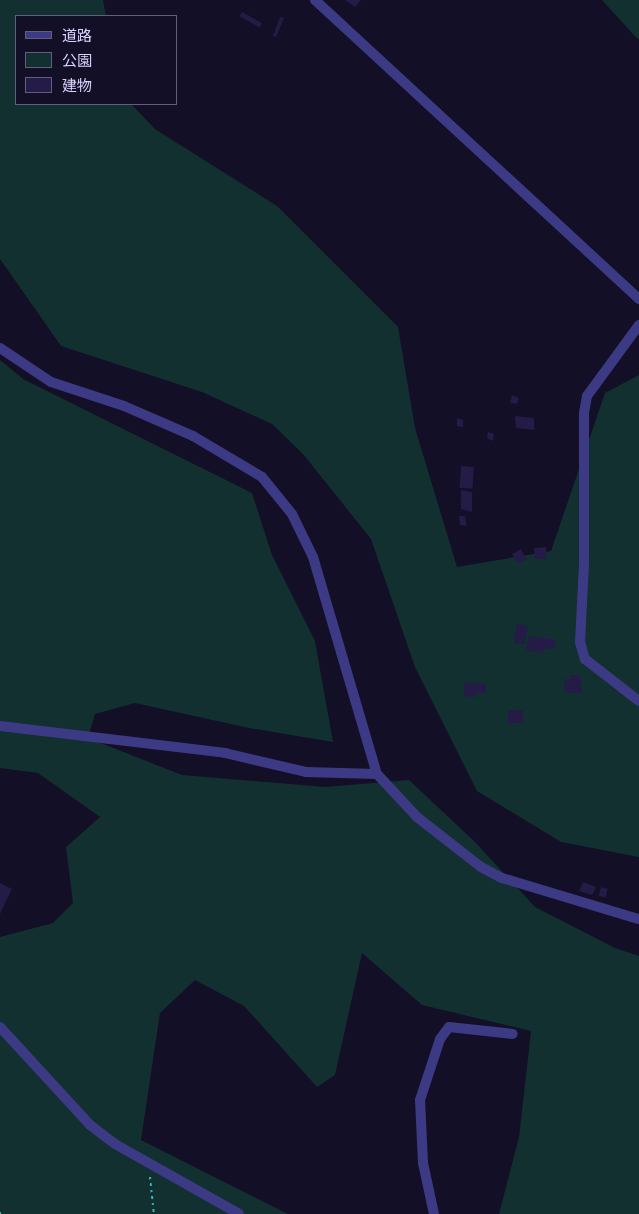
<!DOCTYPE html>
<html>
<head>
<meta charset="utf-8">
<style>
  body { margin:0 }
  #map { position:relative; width:639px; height:1214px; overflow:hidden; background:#130f26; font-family:"Varela Round","Noto Sans JP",sans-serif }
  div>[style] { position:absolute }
  .green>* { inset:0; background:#12302f }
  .building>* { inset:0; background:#241b47; transform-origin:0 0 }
  .path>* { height:2px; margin-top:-1px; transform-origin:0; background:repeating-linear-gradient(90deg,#2fb8b0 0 2.5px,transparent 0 6.5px) }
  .street>* { height:10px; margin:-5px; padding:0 5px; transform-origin:5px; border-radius:5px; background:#3d3a85 }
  span { translate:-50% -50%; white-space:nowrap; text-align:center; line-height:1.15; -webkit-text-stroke:5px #130f26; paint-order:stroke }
  .legend { position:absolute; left:15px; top:15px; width:162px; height:90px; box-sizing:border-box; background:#130f26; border:1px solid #625e7d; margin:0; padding:6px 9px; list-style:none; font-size:15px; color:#d9d4ff }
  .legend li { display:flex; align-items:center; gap:10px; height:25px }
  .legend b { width:25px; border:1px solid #625e7d }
</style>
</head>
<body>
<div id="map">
  <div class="green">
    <i style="clip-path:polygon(0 0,103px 0,106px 16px,16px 16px,16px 104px,131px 104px,155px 129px,277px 206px,398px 327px,415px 428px,457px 567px,551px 551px,605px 393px,639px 375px,639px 857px,561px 842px,477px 791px,415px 667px,371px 539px,303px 454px,272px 424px,202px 392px,61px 346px,0 259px)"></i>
    <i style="clip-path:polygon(602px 0,639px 0,639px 40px,632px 33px)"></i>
    <i style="clip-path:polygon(0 360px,23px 379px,252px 493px,272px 555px,315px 641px,333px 742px,249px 728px,135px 703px,95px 714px,88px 738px,182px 775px,325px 787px,409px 780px,475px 842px,535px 907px,615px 948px,639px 956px,639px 1214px,499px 1214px,519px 1137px,531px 1031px,422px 1005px,362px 953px,335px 1075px,317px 1087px,244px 1006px,195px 980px,160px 1013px,141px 1140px,288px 1214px,0 1214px,0 937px,53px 923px,73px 903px,66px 847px,100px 817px,38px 773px,0 768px)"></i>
  </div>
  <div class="building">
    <i style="clip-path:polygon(345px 0,361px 0,355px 7px)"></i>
    <i style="left:242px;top:12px;width:23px;height:5px;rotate:29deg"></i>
    <i style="clip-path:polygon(280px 17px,284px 18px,276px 37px,273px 36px)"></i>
    <i style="clip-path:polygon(512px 395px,519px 398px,517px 404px,510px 403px)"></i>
    <i style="clip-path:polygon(515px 416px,534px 418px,534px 430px,516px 428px)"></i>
    <i style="clip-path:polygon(457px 418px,463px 420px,463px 427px,457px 426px)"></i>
    <i style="clip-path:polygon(488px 432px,494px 434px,493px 441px,487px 438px)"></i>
    <i style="left:461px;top:466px;width:13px;height:22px;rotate:4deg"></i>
    <i style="clip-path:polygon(461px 490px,472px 492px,472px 512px,461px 509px)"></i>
    <i style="clip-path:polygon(459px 516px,465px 516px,467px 526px,460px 525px)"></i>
    <i style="clip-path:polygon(546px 547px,546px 559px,535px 559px,534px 548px)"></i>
    <i style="clip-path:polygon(521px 549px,527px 560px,518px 563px,512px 554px)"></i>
    <i style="left:517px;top:624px;width:11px;height:19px;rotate:10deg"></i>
    <i style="clip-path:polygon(529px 636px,556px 640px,554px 649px,544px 648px,543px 653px,526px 650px)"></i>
    <i style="clip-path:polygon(570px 675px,580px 675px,582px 693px,565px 693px,564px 679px,571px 679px)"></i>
    <i style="clip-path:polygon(465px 682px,486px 684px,486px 693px,477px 692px,476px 697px,464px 696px)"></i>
    <i style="left:508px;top:710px;width:15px;height:13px"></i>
    <i style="clip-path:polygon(583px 882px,596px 887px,592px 895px,579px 891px)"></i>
    <i style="clip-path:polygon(0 883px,12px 889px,0 914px)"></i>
    <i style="left:601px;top:887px;width:7px;height:9px;rotate:16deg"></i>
  </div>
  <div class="path">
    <i style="left:150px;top:1177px;width:37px;rotate:84deg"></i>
    <i style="left:0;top:1212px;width:2px;rotate:90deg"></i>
  </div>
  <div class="street">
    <i style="left:315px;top:0;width:441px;rotate:42.7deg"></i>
    <i style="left:639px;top:325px;width:88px;rotate:126.2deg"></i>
    <i style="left:587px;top:396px;width:17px;rotate:100deg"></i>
    <i style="left:584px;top:413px;width:151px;rotate:90deg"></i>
    <i style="left:584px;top:564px;width:78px;rotate:92.9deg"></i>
    <i style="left:580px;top:642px;width:18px;rotate:74deg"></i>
    <i style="left:585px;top:659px;width:68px;rotate:37.9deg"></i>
    <i style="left:0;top:348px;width:61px;rotate:33.7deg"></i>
    <i style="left:51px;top:382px;width:77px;rotate:18.2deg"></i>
    <i style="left:124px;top:406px;width:75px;rotate:23.5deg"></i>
    <i style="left:193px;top:436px;width:80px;rotate:30.7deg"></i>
    <i style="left:262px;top:477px;width:48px;rotate:51deg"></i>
    <i style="left:292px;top:514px;width:48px;rotate:64deg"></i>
    <i style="left:313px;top:557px;width:226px;rotate:73.6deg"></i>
    <i style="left:377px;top:774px;width:59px;rotate:47.1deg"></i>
    <i style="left:417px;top:817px;width:81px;rotate:38deg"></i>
    <i style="left:481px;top:867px;width:24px;rotate:28deg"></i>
    <i style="left:502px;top:878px;width:143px;rotate:16.7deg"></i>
    <i style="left:0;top:726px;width:227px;rotate:6.8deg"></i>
    <i style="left:225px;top:753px;width:83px;rotate:13.2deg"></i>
    <i style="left:306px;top:772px;width:71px;rotate:1.6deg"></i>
    <i style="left:0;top:1027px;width:133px;rotate:47.4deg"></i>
    <i style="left:90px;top:1125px;width:31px;rotate:37deg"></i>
    <i style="left:115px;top:1144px;width:142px;rotate:29.4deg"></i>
    <i style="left:434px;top:1214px;width:52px;rotate:-102.2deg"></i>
    <i style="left:423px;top:1163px;width:63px;rotate:-92.7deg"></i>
    <i style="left:420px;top:1100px;width:64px;rotate:-71.8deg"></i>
    <i style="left:440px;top:1039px;width:15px;rotate:-53deg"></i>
    <i style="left:449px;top:1027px;width:64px;rotate:6.2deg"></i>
  </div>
  <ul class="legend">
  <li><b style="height:6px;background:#3d3a85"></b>道路</li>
  <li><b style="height:14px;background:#12302f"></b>公園</li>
  <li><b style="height:14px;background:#241b47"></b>建物</li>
  </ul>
</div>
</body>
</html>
